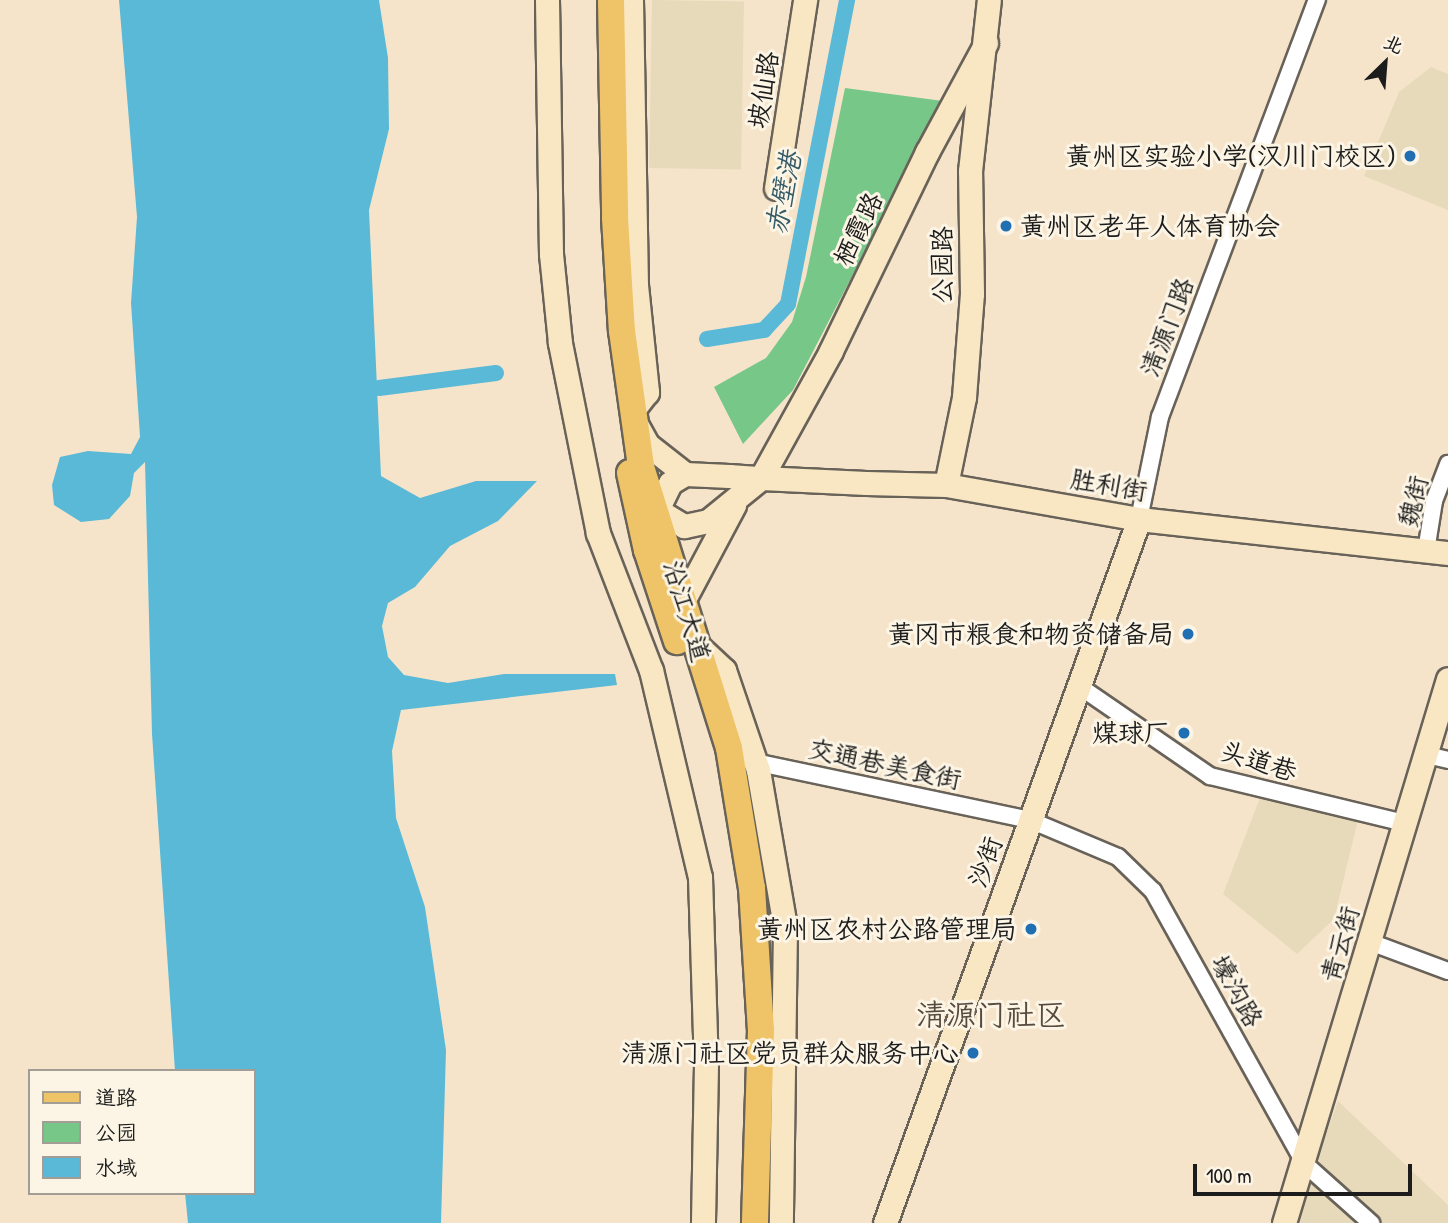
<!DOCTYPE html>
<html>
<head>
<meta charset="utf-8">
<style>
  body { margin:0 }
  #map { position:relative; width:1448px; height:1223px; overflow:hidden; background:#f6e4ca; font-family:"Patrick Hand","LXGW WenKai TC",sans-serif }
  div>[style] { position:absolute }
  .built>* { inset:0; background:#e6daba; transform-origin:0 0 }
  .green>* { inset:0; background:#77c788 }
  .water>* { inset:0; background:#59b9d7 }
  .canal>* { height:16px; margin:-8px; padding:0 8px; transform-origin:8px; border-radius:8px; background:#59b9d7 }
  .roads { filter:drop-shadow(2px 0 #686259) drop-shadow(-2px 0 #686259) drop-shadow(0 2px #686259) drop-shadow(0 -2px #686259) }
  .street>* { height:16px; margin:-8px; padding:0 8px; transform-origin:8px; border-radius:8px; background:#fff }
  .secondary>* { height:23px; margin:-11.5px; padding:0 11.5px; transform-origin:11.5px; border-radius:11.5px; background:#f9e7c3 }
  .primary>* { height:26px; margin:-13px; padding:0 13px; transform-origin:13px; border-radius:13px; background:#efc469 }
  .dots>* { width:19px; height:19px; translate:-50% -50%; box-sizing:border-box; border:4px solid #fcf5e5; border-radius:50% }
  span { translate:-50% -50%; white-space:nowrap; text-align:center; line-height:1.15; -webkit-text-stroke:6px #fcf5e5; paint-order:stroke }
  .street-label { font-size:26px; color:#1c1c1c }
  .poi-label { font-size:26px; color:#1c1c1c }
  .right { translate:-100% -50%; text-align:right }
  .left { translate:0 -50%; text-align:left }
  .water-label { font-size:28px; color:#345b67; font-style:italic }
  .quarter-label { font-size:30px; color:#584b3e }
  .legend { position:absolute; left:28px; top:1069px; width:228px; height:126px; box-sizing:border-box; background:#fcf5e5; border:2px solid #a29e95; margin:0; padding:9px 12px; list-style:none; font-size:21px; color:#1c1c1c }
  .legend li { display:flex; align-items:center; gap:14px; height:35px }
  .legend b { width:35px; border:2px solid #a29e95 }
  .north { position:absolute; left:1350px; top:28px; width:70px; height:70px; -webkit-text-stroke:5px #fcf5e5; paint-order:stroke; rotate:25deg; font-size:19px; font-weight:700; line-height:28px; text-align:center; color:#1c1c1c }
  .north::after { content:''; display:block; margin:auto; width:24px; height:32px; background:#1c1c1c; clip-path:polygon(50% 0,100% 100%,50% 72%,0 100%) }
  .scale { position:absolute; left:1193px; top:1164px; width:219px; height:32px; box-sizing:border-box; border:4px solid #1c1c1c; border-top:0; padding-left:9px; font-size:21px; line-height:24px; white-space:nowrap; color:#1c1c1c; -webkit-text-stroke:5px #fcf5e5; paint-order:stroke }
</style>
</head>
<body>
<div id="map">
  <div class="built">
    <i style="left:652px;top:0;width:92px;height:168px;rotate:1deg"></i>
    <i style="clip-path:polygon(1431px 67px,1448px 74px,1448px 210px,1364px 176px,1399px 92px)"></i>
    <i style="clip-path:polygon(1261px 795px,1358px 820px,1334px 919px,1297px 954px,1223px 894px)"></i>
    <i style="clip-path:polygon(1338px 1101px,1448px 1205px,1448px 1223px,1294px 1223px)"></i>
  </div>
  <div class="green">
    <i style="clip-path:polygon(845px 88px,943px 101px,793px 390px,743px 444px,714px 387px,766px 358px,792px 322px,806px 277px)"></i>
  </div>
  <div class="water">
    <i style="clip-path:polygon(119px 0,379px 0,388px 58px,389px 129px,369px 210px,381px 476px,420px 498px,476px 481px,537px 481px,498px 521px,450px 546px,415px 587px,388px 603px,382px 626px,388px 657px,404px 675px,448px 683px,504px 674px,615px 674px,617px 685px,401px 710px,392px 751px,396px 818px,425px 907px,446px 1050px,441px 1223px,188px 1223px,185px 1193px,254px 1193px,254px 1071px,175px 1071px,152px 734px,145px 462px,134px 473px,130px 496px,109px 519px,81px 522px,54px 505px,52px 485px,60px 457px,88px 451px,131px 454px,140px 437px,131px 303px,137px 217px)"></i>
  </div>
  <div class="canal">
    <i style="left:707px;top:339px;width:58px;rotate:-9deg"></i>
    <i style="left:764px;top:330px;width:35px;rotate:-47deg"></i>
    <i style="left:788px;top:304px;width:310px;rotate:-79deg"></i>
    <i style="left:379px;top:388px;width:118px;rotate:-7.3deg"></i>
  </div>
  <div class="roads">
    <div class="street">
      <i style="left:1139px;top:519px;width:104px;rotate:-78.4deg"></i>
      <i style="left:1160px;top:417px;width:446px;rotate:-69.4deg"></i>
      <i style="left:1426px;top:551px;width:51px;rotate:-80.9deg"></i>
      <i style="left:1434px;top:501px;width:40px;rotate:-69deg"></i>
      <i style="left:1079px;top:686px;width:159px;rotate:34.5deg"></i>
      <i style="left:1210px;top:776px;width:201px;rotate:13.6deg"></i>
      <i style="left:1427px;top:755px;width:22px;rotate:13deg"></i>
      <i style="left:750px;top:761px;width:286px;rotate:11.9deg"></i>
      <i style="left:1030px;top:820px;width:95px;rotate:22.8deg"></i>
      <i style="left:1118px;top:857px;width:49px;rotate:44.2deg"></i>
      <i style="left:1153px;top:891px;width:312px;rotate:60.9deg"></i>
      <i style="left:1305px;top:1164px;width:89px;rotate:41.8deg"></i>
      <i style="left:1370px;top:942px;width:83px;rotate:20.4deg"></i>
    </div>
    <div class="secondary">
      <i style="left:547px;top:0;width:254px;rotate:89.1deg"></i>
      <i style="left:551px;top:254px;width:89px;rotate:84.2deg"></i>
      <i style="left:560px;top:343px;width:194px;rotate:78.7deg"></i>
      <i style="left:598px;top:533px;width:147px;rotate:68.9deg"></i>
      <i style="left:651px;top:670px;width:213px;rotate:76.7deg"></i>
      <i style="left:700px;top:877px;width:188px;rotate:88.2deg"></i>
      <i style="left:706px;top:1065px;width:158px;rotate:91.1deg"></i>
      <i style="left:631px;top:0;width:285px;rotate:89deg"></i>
      <i style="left:636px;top:285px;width:108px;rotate:84.1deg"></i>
      <i style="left:647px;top:392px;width:23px;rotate:128deg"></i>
      <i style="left:986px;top:43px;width:124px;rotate:118.4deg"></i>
      <i style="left:927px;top:152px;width:221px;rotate:115.8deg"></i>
      <i style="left:831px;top:351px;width:145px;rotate:118.9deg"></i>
      <i style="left:761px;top:478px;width:68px;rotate:140.9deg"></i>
      <i style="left:708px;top:521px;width:25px;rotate:168deg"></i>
      <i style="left:684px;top:526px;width:31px;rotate:-149deg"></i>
      <i style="left:657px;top:510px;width:30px;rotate:-64deg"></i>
      <i style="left:670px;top:483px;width:17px;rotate:-31deg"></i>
      <i style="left:685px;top:474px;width:44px;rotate:2.6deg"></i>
      <i style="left:729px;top:476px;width:32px;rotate:4deg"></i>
      <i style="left:761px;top:478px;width:105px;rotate:2.7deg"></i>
      <i style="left:866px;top:483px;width:80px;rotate:1.4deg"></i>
      <i style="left:946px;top:485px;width:196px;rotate:10deg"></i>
      <i style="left:1139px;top:519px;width:311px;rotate:6.3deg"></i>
      <i style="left:776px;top:188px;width:190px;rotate:-81.2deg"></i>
      <i style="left:635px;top:422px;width:26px;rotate:61deg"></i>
      <i style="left:648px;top:445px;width:47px;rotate:38.1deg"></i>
      <i style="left:946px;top:485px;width:90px;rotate:-78.4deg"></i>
      <i style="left:964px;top:397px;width:103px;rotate:-85.6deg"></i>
      <i style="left:972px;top:294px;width:123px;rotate:-90.9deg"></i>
      <i style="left:970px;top:171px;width:172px;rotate:-83.7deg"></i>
      <i style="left:683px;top:601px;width:109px;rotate:-62deg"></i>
      <i style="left:697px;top:645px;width:37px;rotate:43deg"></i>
      <i style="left:724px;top:670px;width:106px;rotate:71.2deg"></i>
      <i style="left:758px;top:770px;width:159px;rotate:80.2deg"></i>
      <i style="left:785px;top:927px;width:296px;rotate:90.8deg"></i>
      <i style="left:885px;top:1223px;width:748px;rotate:-70.16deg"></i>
      <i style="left:1284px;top:1223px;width:568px;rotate:-73.22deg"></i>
    </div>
    <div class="primary">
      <i style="left:611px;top:0;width:218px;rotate:88.9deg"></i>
      <i style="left:615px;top:218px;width:113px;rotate:86.5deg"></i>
      <i style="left:622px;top:331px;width:137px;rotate:82deg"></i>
      <i style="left:641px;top:467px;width:294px;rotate:72.6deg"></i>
      <i style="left:729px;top:748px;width:142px;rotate:80.7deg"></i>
      <i style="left:752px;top:888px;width:142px;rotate:86.4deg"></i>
      <i style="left:761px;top:1030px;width:193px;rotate:91.8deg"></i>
      <i style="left:630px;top:473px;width:79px;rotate:77.6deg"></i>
      <i style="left:647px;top:550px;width:96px;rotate:71.8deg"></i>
    </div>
  </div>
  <div class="dots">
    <i style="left:1410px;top:156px;background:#1f6fb2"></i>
    <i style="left:1006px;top:226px;background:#1f6fb2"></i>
    <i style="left:1188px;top:634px;background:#1f6fb2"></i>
    <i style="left:1184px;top:733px;background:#1f6fb2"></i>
    <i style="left:1031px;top:929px;background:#1f6fb2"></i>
    <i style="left:973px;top:1053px;background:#1f6fb2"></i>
  </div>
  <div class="street-label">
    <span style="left:763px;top:90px;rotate:-81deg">坡仙路</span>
    <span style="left:858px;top:229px;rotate:-64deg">栖霞路</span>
    <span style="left:942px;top:265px;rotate:-90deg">公园路</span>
    <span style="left:1167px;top:327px;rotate:-69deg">清源门路</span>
    <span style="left:1109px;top:485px;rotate:10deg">胜利街</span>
    <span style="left:1413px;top:501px;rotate:-76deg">魏街</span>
    <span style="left:687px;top:611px;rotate:73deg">沿江大道</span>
    <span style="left:1259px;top:761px;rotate:17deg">头道巷</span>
    <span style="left:885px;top:764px;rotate:12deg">交通巷美食街</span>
    <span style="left:985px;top:862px;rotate:-70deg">沙街</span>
    <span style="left:1340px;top:944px;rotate:-74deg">青云街</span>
    <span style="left:1237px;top:991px;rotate:61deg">壕沟路</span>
  </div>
  <div class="poi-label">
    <span class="right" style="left:1396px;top:156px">黄州区实验小学(汉川门校区)</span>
    <span class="left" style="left:1020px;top:226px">黄州区老年人体育协会</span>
    <span class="right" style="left:1174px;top:634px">黄冈市粮食和物资储备局</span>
    <span class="right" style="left:1170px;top:733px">煤球厂</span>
    <span class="right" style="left:1017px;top:929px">黄州区农村公路管理局</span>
    <span class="right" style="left:959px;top:1053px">清源门社区党员群众服务中心</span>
  </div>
  <div class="water-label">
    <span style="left:783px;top:193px;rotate:-79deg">赤壁港</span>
  </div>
  <div class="quarter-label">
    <span style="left:991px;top:1014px">清源门社区</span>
  </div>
  <ul class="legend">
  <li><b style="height:9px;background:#efc469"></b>道路</li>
  <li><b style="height:19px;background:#77c788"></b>公园</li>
  <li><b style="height:19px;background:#59b9d7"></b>水域</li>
  </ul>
  <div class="north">北</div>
  <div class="scale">100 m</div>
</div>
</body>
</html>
